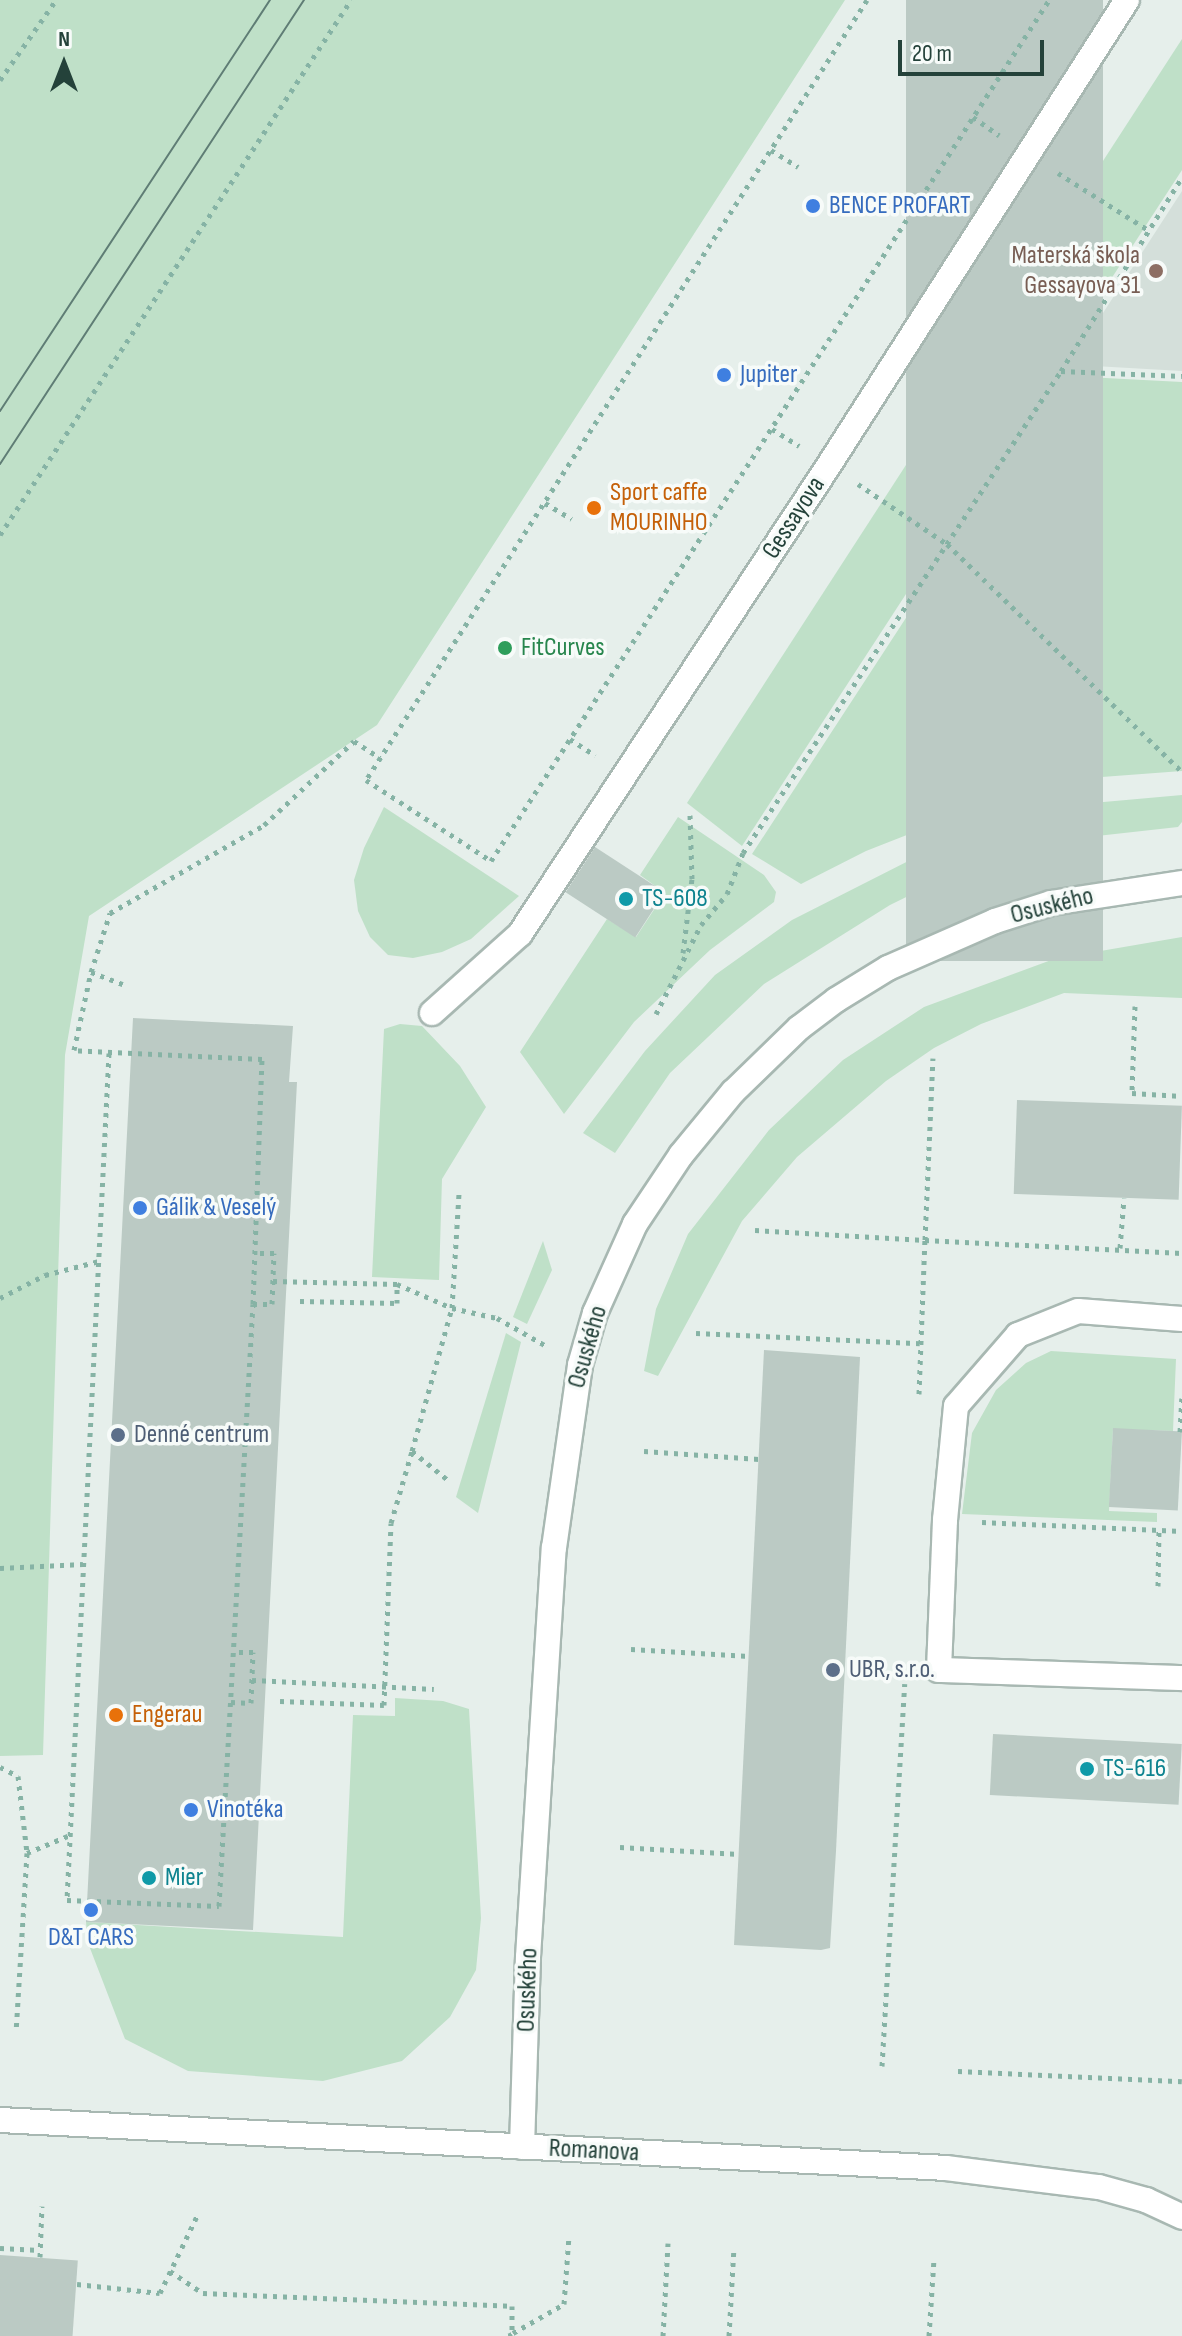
<!DOCTYPE html>
<html>
<head>
<meta charset="utf-8">
<style>
  body { margin:0 }
  #map { position:relative; width:1182px; height:2336px; overflow:hidden; background:#e6efeb; font-family:"Sofia Sans Condensed",sans-serif }
  div>[style] { position:absolute }
  .built>* { inset:0; background:#d4dfda }
  .green>* { inset:0; background:#bfe0c8 }
  .building>* { inset:0; background:#bbcac4; transform-origin:0 0 }
  .path>* { height:5px; margin-top:-2.5px; transform-origin:0; background:repeating-linear-gradient(90deg,#86b3a5 0 4px,transparent 0 10px) }
  .roads { filter:drop-shadow(2px 0 #a8b8b2) drop-shadow(-2px 0 #a8b8b2) drop-shadow(0 2px #a8b8b2) drop-shadow(0 -2px #a8b8b2) }
  .street>* { height:24px; margin:-12px; padding:0 12px; transform-origin:12px; border-radius:12px; background:#fff }
  .secondary>* { height:24px; margin:-12px; padding:0 12px; transform-origin:12px; border-radius:12px; background:#fff }
  .tram>* { height:2px; margin:-1px; padding:0 1px; transform-origin:1px; border-radius:1px; background:#5f7d75 }
  .dots>* { width:22px; height:22px; translate:-50% -50%; box-sizing:border-box; border:4px solid #f7fbf9; border-radius:50% }
  span { translate:-50% -50%; white-space:nowrap; text-align:center; line-height:1.15; -webkit-text-stroke:7px #f7fbf9; paint-order:stroke }
  .shop-label { font-size:26px; color:#366cbe }
  .left { translate:0 -50%; text-align:left }
  .education-label { font-size:26px; color:#785e54 }
  .right { translate:-100% -50%; text-align:right }
  .food-label { font-size:26px; color:#c56008 }
  .street-label { font-size:26px; color:#24423a }
  .leisure-label { font-size:26px; color:#27864d }
  .culture-label { font-size:26px; color:#0d838f }
  .service-label { font-size:26px; color:#4e5e75 }
  .north { position:absolute; left:24px; top:24px; width:80px; height:80px; -webkit-text-stroke:6px #f7fbf9; paint-order:stroke; rotate:0deg; font-size:22px; font-weight:700; line-height:32px; text-align:center; color:#24423a }
  .north::after { content:''; display:block; margin:auto; width:28px; height:36px; background:#24423a; clip-path:polygon(50% 0,100% 100%,50% 72%,0 100%) }
  .scale { position:absolute; left:898px; top:40px; width:146px; height:36px; box-sizing:border-box; border:4px solid #24423a; border-top:0; padding-left:10px; font-size:24px; line-height:28px; white-space:nowrap; color:#24423a; -webkit-text-stroke:6px #f7fbf9; paint-order:stroke }
</style>
</head>
<body>
<div id="map">
  <div class="built">
    <i style="clip-path:polygon(1182px 191px,1182px 371px,1094px 366px,1082px 362px,1079px 350px)"></i>
  </div>
  <div class="green">
    <i style="clip-path:polygon(0 0,845px 0,377px 725px,89px 916px,65px 1055px,43px 1755px,0 1756px)"></i>
    <i style="clip-path:polygon(1182px 39px,1182px 170px,742px 846px,687px 803px)"></i>
    <i style="clip-path:polygon(1086px 377px,1182px 382px,1182px 771px,1075px 779px,996px 800px,866px 851px,801px 884px,752px 854px,1052px 394px,1067px 383px)"></i>
    <i style="clip-path:polygon(1182px 795px,1182px 822px,1178px 827px,1088px 837px,949px 876px,890px 905px,764px 984px,670px 1073px,615px 1153px,583px 1133px,645px 1051px,715px 975px,792px 920px,932px 849px,1006px 820px,1070px 805px)"></i>
    <i style="clip-path:polygon(384px 807px,519px 896px,471px 939px,442px 952px,413px 958px,388px 955px,370px 937px,358px 911px,354px 880px,364px 848px)"></i>
    <i style="clip-path:polygon(678px 817px,764px 875px,776px 892px,774px 902px,710px 950px,634px 1022px,564px 1114px,520px 1052px,607px 919px,636px 937px,665px 893px,640px 875px)"></i>
    <i style="clip-path:polygon(1182px 937px,1182px 998px,1064px 993px,981px 1024px,934px 1048px,886px 1081px,797px 1157px,742px 1221px,658px 1376px,644px 1371px,656px 1309px,688px 1234px,769px 1130px,843px 1060px,924px 1007px,1054px 959px)"></i>
    <i style="clip-path:polygon(400px 1024px,422px 1026px,460px 1066px,486px 1107px,442px 1179px,439px 1280px,372px 1277px,384px 1029px)"></i>
    <i style="clip-path:polygon(543px 1241px,552px 1270px,527px 1324px,513px 1317px)"></i>
    <i style="clip-path:polygon(506px 1333px,521px 1342px,478px 1513px,456px 1497px)"></i>
    <i style="clip-path:polygon(1051px 1351px,1176px 1359px,1173px 1431px,1113px 1429px,1109px 1511px,1157px 1513px,1157px 1522px,962px 1514px,972px 1433px,996px 1390px,1026px 1363px)"></i>
    <i style="clip-path:polygon(395px 1698px,443px 1701px,469px 1709px,481px 1918px,476px 1970px,450px 2017px,402px 2061px,323px 2081px,188px 2071px,125px 2039px,88px 1943px,86px 1922px,343px 1937px,353px 1715px,395px 1716px)"></i>
  </div>
  <div class="building">
    <i style="left:906px;top:0;width:197px;height:961px"></i>
    <i style="left:595px;top:847px;width:83px;height:54px;rotate:33deg"></i>
    <i style="clip-path:polygon(133px 1018px,293px 1026px,289px 1082px,297px 1082px,253px 1930px,86px 1922px)"></i>
    <i style="left:1017px;top:1100px;width:165px;height:94px;rotate:2deg"></i>
    <i style="clip-path:polygon(764px 1350px,860px 1357px,836px 1851px,830px 1948px,821px 1950px,734px 1945px)"></i>
    <i style="left:1113px;top:1428px;width:69px;height:79px;rotate:3deg"></i>
    <i style="left:993px;top:1734px;width:189px;height:61px;rotate:3deg"></i>
    <i style="left:0;top:2255px;width:78px;height:81px;rotate:4deg"></i>
  </div>
  <div class="path">
    <i style="left:867px;top:0;width:927px;rotate:122.71deg"></i>
    <i style="left:366px;top:780px;width:149px;rotate:32.9deg"></i>
    <i style="left:491px;top:861px;width:1026px;rotate:-57.05deg"></i>
    <i style="left:0;top:80px;width:98px;rotate:-55deg"></i>
    <i style="left:973px;top:117px;width:32px;rotate:35deg"></i>
    <i style="left:771px;top:150px;width:32px;rotate:32deg"></i>
    <i style="left:1058px;top:173px;width:107px;rotate:32.3deg"></i>
    <i style="left:1061px;top:371px;width:121px;rotate:2.4deg"></i>
    <i style="left:772px;top:429px;width:32px;rotate:32deg"></i>
    <i style="left:858px;top:484px;width:107px;rotate:34deg"></i>
    <i style="left:947px;top:544px;width:327px;rotate:44.1deg"></i>
    <i style="left:545px;top:503px;width:31px;rotate:31deg"></i>
    <i style="left:0;top:535px;width:640px;rotate:-56.73deg"></i>
    <i style="left:570px;top:739px;width:30px;rotate:33deg"></i>
    <i style="left:683px;top:953px;width:75px;rotate:-83.1deg"></i>
    <i style="left:692px;top:879px;width:64px;rotate:-91.8deg"></i>
    <i style="left:91px;top:972px;width:34px;rotate:21deg"></i>
    <i style="left:1135px;top:1006px;width:87px;rotate:92deg"></i>
    <i style="left:1132px;top:1093px;width:50px;rotate:3.4deg"></i>
    <i style="left:656px;top:1014px;width:100px;rotate:-63.2deg"></i>
    <i style="left:701px;top:925px;width:40px;rotate:-50deg"></i>
    <i style="left:727px;top:894px;width:44px;rotate:-68.7deg"></i>
    <i style="left:743px;top:853px;width:577px;rotate:-56.59deg"></i>
    <i style="left:1061px;top:371px;width:229px;rotate:-58deg"></i>
    <i style="left:109px;top:1053px;width:848px;rotate:92.84deg"></i>
    <i style="left:67px;top:1900px;width:152px;rotate:2.3deg"></i>
    <i style="left:219px;top:1906px;width:603px;rotate:-86.77deg"></i>
    <i style="left:253px;top:1304px;width:245px;rotate:-87.9deg"></i>
    <i style="left:262px;top:1059px;width:188px;rotate:-177.3deg"></i>
    <i style="left:74px;top:1050px;width:80px;rotate:-77.7deg"></i>
    <i style="left:91px;top:972px;width:62px;rotate:-72.1deg"></i>
    <i style="left:110px;top:913px;width:177px;rotate:-29.7deg"></i>
    <i style="left:264px;top:825px;width:123px;rotate:-43deg"></i>
    <i style="left:354px;top:741px;width:31px;rotate:33deg"></i>
    <i style="left:755px;top:1230px;width:170px;rotate:3.4deg"></i>
    <i style="left:925px;top:1240px;width:182px;rotate:-87.5deg"></i>
    <i style="left:1120px;top:1248px;width:50px;rotate:-85.4deg"></i>
    <i style="left:273px;top:1281px;width:124px;rotate:1.4deg"></i>
    <i style="left:0;top:1298px;width:51px;rotate:-27.1deg"></i>
    <i style="left:45px;top:1275px;width:56px;rotate:-14.5deg"></i>
    <i style="left:300px;top:1301px;width:97px;rotate:1.2deg"></i>
    <i style="left:397px;top:1303px;width:19px;rotate:-90deg"></i>
    <i style="left:397px;top:1284px;width:60px;rotate:23.6deg"></i>
    <i style="left:452px;top:1308px;width:46px;rotate:12.5deg"></i>
    <i style="left:497px;top:1318px;width:59px;rotate:29.6deg"></i>
    <i style="left:253px;top:1304px;width:19px"></i>
    <i style="left:272px;top:1304px;width:51px;rotate:-87.8deg"></i>
    <i style="left:274px;top:1253px;width:19px;rotate:180deg"></i>
    <i style="left:696px;top:1333px;width:224px;rotate:2.6deg"></i>
    <i style="left:919px;top:1394px;width:154px;rotate:-87.8deg"></i>
    <i style="left:925px;top:1240px;width:257px;rotate:2.9deg"></i>
    <i style="left:1180px;top:1432px;width:34px;rotate:-87deg"></i>
    <i style="left:412px;top:1451px;width:148px;rotate:-74.4deg"></i>
    <i style="left:452px;top:1308px;width:114px;rotate:-86.5deg"></i>
    <i style="left:644px;top:1451px;width:115px;rotate:4deg"></i>
    <i style="left:982px;top:1522px;width:200px;rotate:2.6deg"></i>
    <i style="left:0;top:1568px;width:83px;rotate:-2.8deg"></i>
    <i style="left:1158px;top:1586px;width:56px;rotate:-89deg"></i>
    <i style="left:631px;top:1649px;width:118px;rotate:3.4deg"></i>
    <i style="left:252px;top:1680px;width:182px;rotate:2.8deg"></i>
    <i style="left:280px;top:1701px;width:104px;rotate:2.2deg"></i>
    <i style="left:384px;top:1705px;width:182px;rotate:-87.8deg"></i>
    <i style="left:391px;top:1523px;width:75px;rotate:-73.7deg"></i>
    <i style="left:412px;top:1451px;width:46px;rotate:38.9deg"></i>
    <i style="left:231px;top:1702px;width:20px;rotate:3deg"></i>
    <i style="left:251px;top:1703px;width:51px;rotate:-87.8deg"></i>
    <i style="left:253px;top:1652px;width:19px;rotate:180deg"></i>
    <i style="left:0;top:1767px;width:20px;rotate:27deg"></i>
    <i style="left:18px;top:1776px;width:78px;rotate:83.3deg"></i>
    <i style="left:27px;top:1853px;width:179px;rotate:93.5deg"></i>
    <i style="left:620px;top:1847px;width:119px;rotate:3.4deg"></i>
    <i style="left:27px;top:1853px;width:47px;rotate:-22.7deg"></i>
    <i style="left:882px;top:2066px;width:383px;rotate:-86.6deg"></i>
    <i style="left:958px;top:2071px;width:224px;rotate:2.6deg"></i>
    <i style="left:0;top:2248px;width:40px;rotate:2.9deg"></i>
    <i style="left:40px;top:2257px;width:51px;rotate:-87.8deg"></i>
    <i style="left:170px;top:2271px;width:40px;rotate:34deg"></i>
    <i style="left:203px;top:2293px;width:309px;rotate:2.4deg"></i>
    <i style="left:512px;top:2306px;width:28px;rotate:90deg"></i>
    <i style="left:512px;top:2334px;width:4px;rotate:153deg"></i>
    <i style="left:77px;top:2284px;width:83px;rotate:6.2deg"></i>
    <i style="left:160px;top:2293px;width:88px;rotate:-64.3deg"></i>
    <i style="left:513px;top:2333px;width:59px;rotate:-29.6deg"></i>
    <i style="left:564px;top:2304px;width:68px;rotate:-85.8deg"></i>
    <i style="left:663px;top:2336px;width:93px;rotate:-86.9deg"></i>
    <i style="left:729px;top:2336px;width:89px;rotate:-86.8deg"></i>
    <i style="left:929px;top:2336px;width:78px;rotate:-86.3deg"></i>
  </div>
  <div class="roads">
    <div class="street">
      <i style="left:432px;top:1013px;width:118px;rotate:-41.9deg"></i>
      <i style="left:520px;top:934px;width:562px;rotate:-56.62deg"></i>
      <i style="left:829px;top:465px;width:552px;rotate:-57.35deg"></i>
      <i style="left:1182px;top:1319px;width:104px;rotate:-175.6deg"></i>
      <i style="left:1078px;top:1311px;width:65px;rotate:158.2deg"></i>
      <i style="left:1018px;top:1335px;width:94px;rotate:131.1deg"></i>
      <i style="left:956px;top:1406px;width:115px;rotate:95.5deg"></i>
      <i style="left:945px;top:1520px;width:150px;rotate:92.3deg"></i>
      <i style="left:939px;top:1670px;width:243px;rotate:1.9deg"></i>
    </div>
    <div class="secondary">
      <i style="left:0;top:2120px;width:947px;rotate:2.9deg"></i>
      <i style="left:946px;top:2168px;width:154px;rotate:7.1deg"></i>
      <i style="left:1099px;top:2187px;width:49px;rotate:15.5deg"></i>
      <i style="left:1146px;top:2200px;width:40px;rotate:25deg"></i>
      <i style="left:522px;top:2147px;width:190px;rotate:-88.2deg"></i>
      <i style="left:528px;top:1957px;width:410px;rotate:-86.4deg"></i>
      <i style="left:554px;top:1548px;width:185px;rotate:-81.9deg"></i>
      <i style="left:580px;top:1365px;width:54px;rotate:-73.9deg"></i>
      <i style="left:595px;top:1313px;width:98px;rotate:-65.8deg"></i>
      <i style="left:635px;top:1224px;width:83px;rotate:-56.3deg"></i>
      <i style="left:681px;top:1155px;width:82px;rotate:-50.5deg"></i>
      <i style="left:733px;top:1092px;width:92px;rotate:-44.1deg"></i>
      <i style="left:799px;top:1028px;width:46px;rotate:-37.1deg"></i>
      <i style="left:836px;top:1000px;width:61px;rotate:-31.6deg"></i>
      <i style="left:888px;top:968px;width:117px;rotate:-23.7deg"></i>
      <i style="left:995px;top:921px;width:59px;rotate:-17.8deg"></i>
      <i style="left:1051px;top:903px;width:133px;rotate:-8.7deg"></i>
    </div>
  </div>
  <div class="tram">
    <i style="left:0;top:411px;width:492px;rotate:-56.7deg"></i>
    <i style="left:0;top:464px;width:555px;rotate:-56.77deg"></i>
  </div>
  <div class="dots">
    <i style="left:813px;top:206px;background:#3f7fe0"></i>
    <i style="left:1156px;top:271px;background:#8d6e63"></i>
    <i style="left:724px;top:375px;background:#3f7fe0"></i>
    <i style="left:594px;top:508px;background:#e8710a"></i>
    <i style="left:505px;top:648px;background:#2e9e5b"></i>
    <i style="left:626px;top:899px;background:#0f9aa8"></i>
    <i style="left:140px;top:1208px;background:#3f7fe0"></i>
    <i style="left:118px;top:1435px;background:#5c6f8a"></i>
    <i style="left:833px;top:1670px;background:#5c6f8a"></i>
    <i style="left:116px;top:1715px;background:#e8710a"></i>
    <i style="left:1087px;top:1769px;background:#0f9aa8"></i>
    <i style="left:191px;top:1810px;background:#3f7fe0"></i>
    <i style="left:149px;top:1878px;background:#0f9aa8"></i>
    <i style="left:91px;top:1910px;background:#3f7fe0"></i>
  </div>
  <div class="shop-label">
    <span class="left" style="left:829px;top:206px">BENCE PROFART</span>
    <span class="left" style="left:740px;top:375px">Jupiter</span>
    <span class="left" style="left:156px;top:1208px">Gálik &amp; Veselý</span>
    <span class="left" style="left:207px;top:1810px">Vinotéka</span>
    <span style="left:91px;top:1938px">D&amp;T CARS</span>
  </div>
  <div class="education-label">
    <span class="right" style="left:1140px;top:271px">Materská škola<br>Gessayova 31</span>
  </div>
  <div class="food-label">
    <span class="left" style="left:610px;top:508px">Sport caffe<br>MOURINHO</span>
    <span class="left" style="left:132px;top:1715px">Engerau</span>
  </div>
  <div class="street-label">
    <span style="left:794px;top:518px;rotate:-57deg">Gessayova</span>
    <span style="left:1052px;top:906px;rotate:-14deg">Osuského</span>
    <span style="left:588px;top:1347px;rotate:-74deg">Osuského</span>
    <span style="left:528px;top:1990px;rotate:-88deg">Osuského</span>
    <span style="left:594px;top:2151px;rotate:3deg">Romanova</span>
  </div>
  <div class="leisure-label">
    <span class="left" style="left:521px;top:648px">FitCurves</span>
  </div>
  <div class="culture-label">
    <span class="left" style="left:642px;top:899px">TS-608</span>
    <span class="left" style="left:1103px;top:1769px">TS-616</span>
    <span class="left" style="left:165px;top:1878px">Mier</span>
  </div>
  <div class="service-label">
    <span class="left" style="left:134px;top:1435px">Denné centrum</span>
    <span class="left" style="left:849px;top:1670px">UBR, s.r.o.</span>
  </div>
  <div class="north">N</div>
  <div class="scale">20 m</div>
</div>
</body>
</html>
